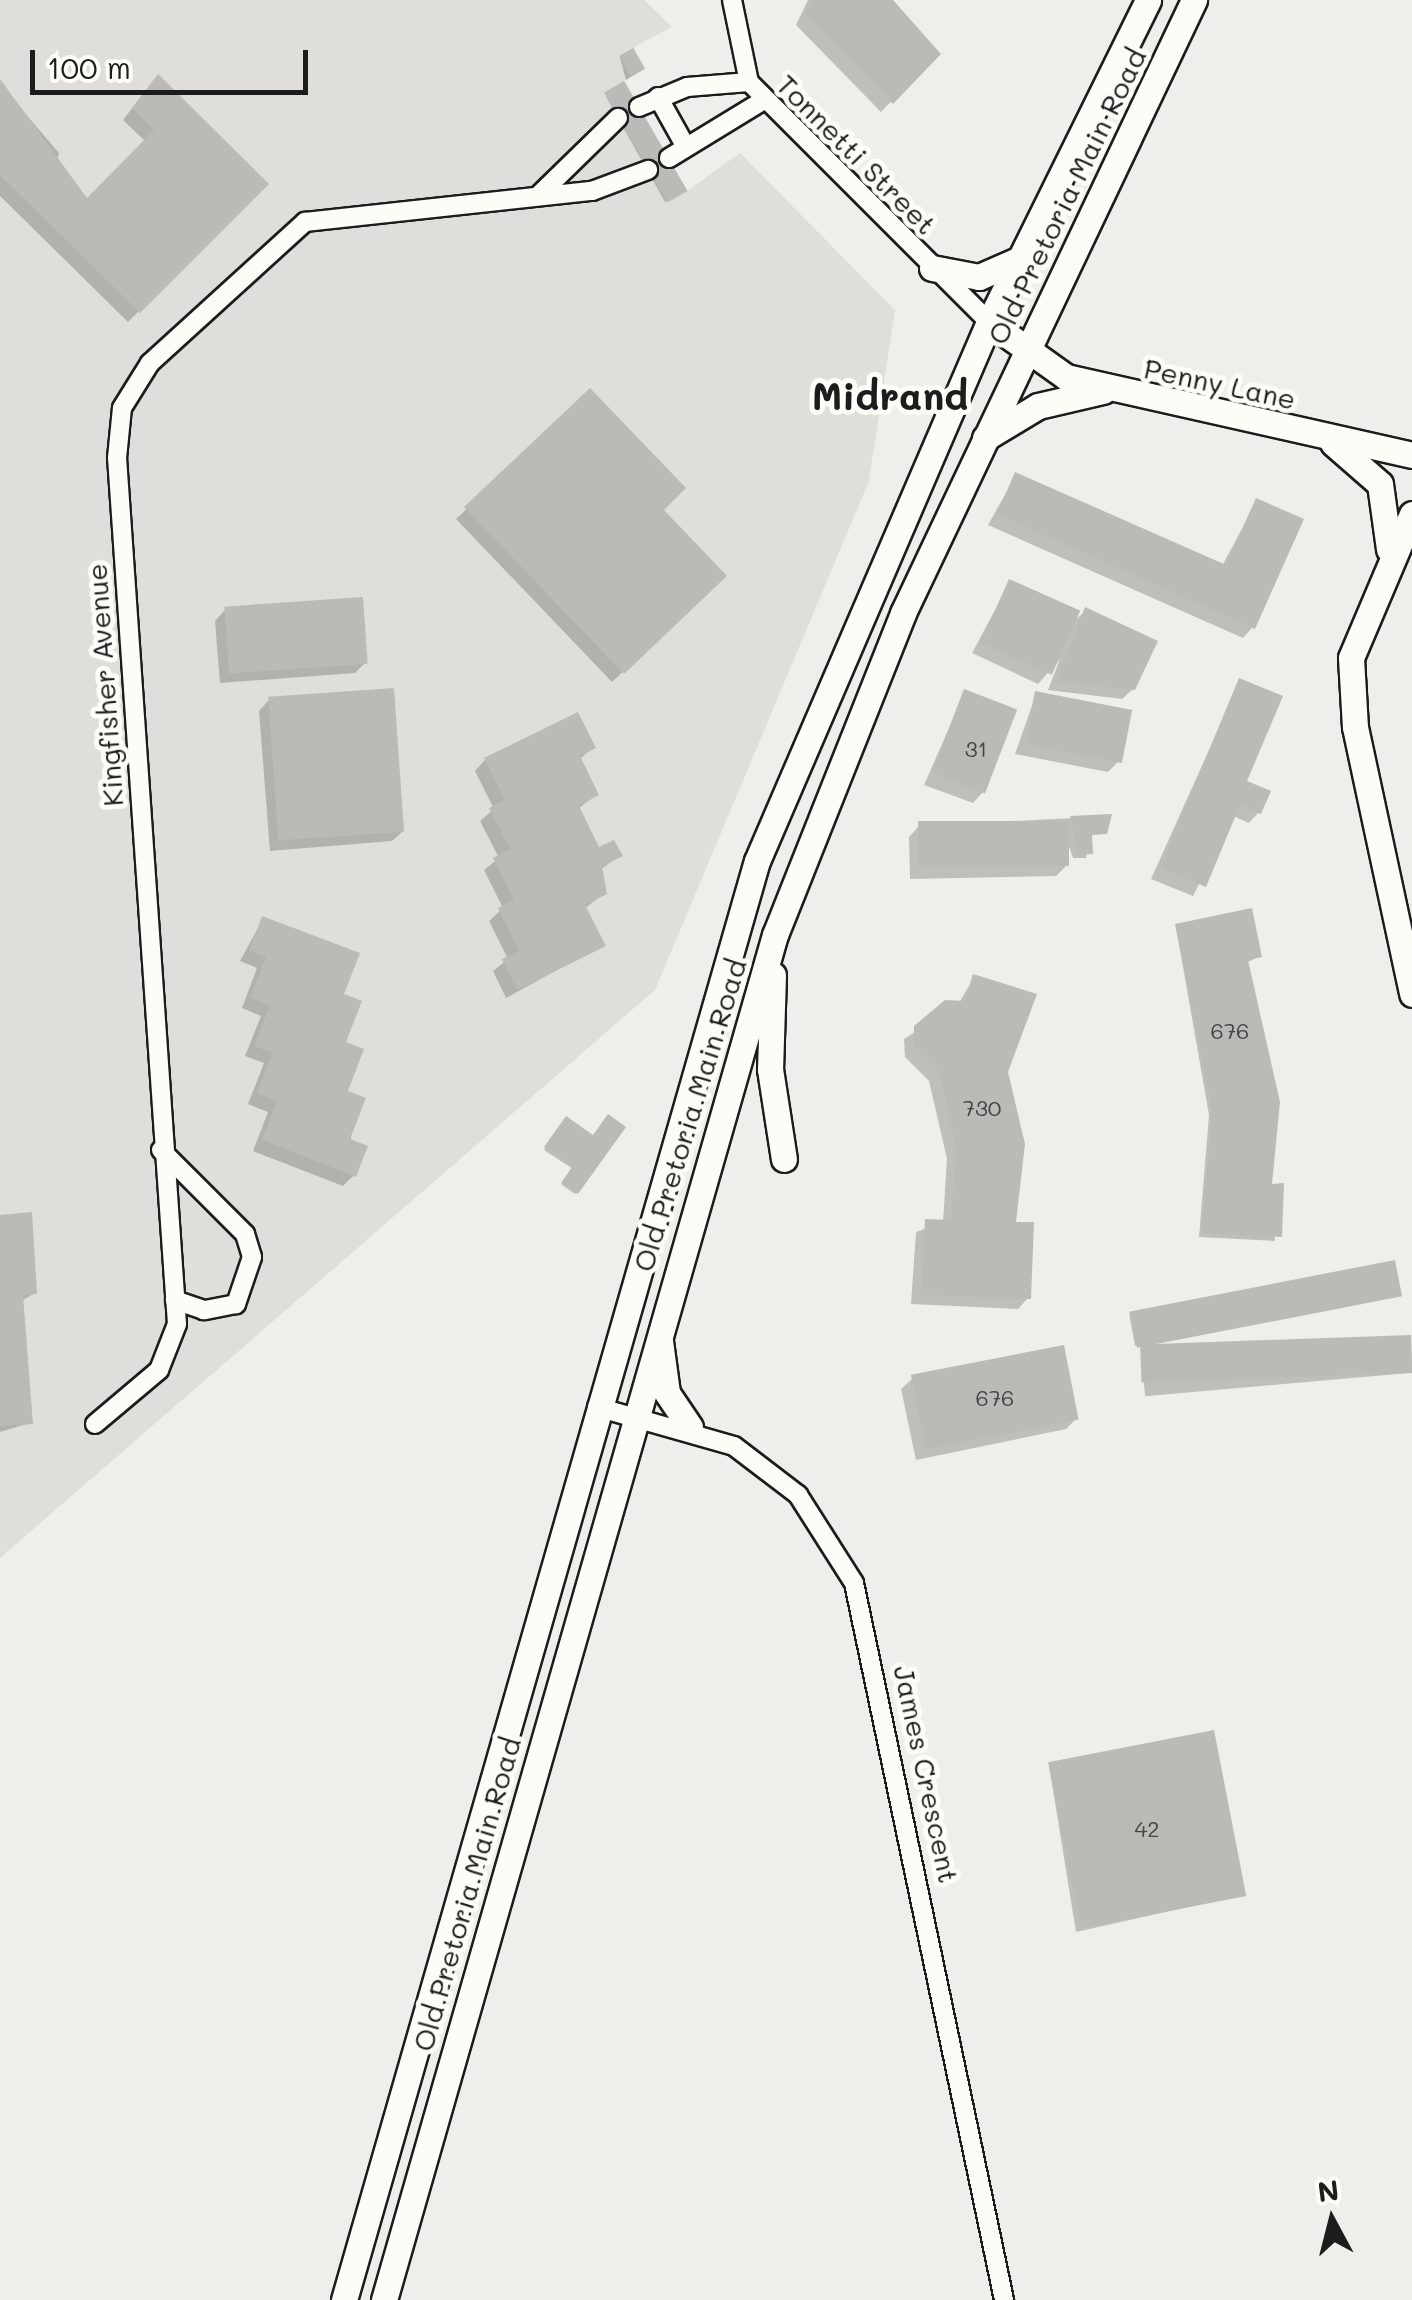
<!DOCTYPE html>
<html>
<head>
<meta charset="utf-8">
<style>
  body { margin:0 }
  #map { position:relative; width:1412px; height:2300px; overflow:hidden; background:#f0eeea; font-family:Mali,sans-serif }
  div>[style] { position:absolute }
  .built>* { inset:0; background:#e0deda }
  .shadow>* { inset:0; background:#0003; transform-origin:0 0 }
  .building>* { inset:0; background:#bbbab6; transform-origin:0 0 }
  .roads { filter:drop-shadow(2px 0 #1c1c1c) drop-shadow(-2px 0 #1c1c1c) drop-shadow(0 2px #1c1c1c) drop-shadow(0 -2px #1c1c1c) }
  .street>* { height:18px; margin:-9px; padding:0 9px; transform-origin:9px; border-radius:9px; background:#fdfcf7 }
  .secondary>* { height:25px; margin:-12.5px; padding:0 12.5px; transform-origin:12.5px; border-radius:12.5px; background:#fdfcf7 }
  span { translate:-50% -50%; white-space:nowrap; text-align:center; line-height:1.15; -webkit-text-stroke:10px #fdfcf7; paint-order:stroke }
  .number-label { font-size:22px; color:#444442 }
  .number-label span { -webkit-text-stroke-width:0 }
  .street-label { font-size:28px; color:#1c1c1c }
  .district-label { font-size:38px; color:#1c1c1c; font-weight:700 }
  .north { position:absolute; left:1282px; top:2170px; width:100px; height:100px; -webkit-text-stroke:8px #fdfcf7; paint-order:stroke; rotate:353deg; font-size:28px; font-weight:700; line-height:40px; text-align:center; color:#1c1c1c }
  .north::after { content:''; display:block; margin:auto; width:35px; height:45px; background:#1c1c1c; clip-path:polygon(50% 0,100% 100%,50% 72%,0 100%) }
  .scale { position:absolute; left:30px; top:50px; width:278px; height:45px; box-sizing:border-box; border:5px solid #1c1c1c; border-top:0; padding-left:12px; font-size:30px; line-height:35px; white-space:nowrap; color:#1c1c1c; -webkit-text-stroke:8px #fdfcf7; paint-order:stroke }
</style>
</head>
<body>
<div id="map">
  <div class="built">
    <i style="clip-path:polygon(0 0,644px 0,672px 27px,634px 47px,645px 69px,625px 81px,687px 191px,740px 153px,895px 310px,869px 481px,655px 990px,0 1558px)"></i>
  </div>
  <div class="shadow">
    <i style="clip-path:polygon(808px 0,890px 0,937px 54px,881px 112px,796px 25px)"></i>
    <i style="clip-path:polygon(620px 58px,642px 69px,626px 80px)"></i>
    <i style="clip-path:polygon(0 84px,59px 153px,54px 169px,87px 201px,146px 142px,123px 120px,148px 88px,265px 184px,128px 322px,0 196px)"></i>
    <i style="clip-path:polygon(605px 95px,683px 192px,665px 202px)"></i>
    <i style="clip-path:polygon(590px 391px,660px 510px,723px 576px,612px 682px,456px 519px)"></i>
    <i style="clip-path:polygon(1016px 475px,1222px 566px,1257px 501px,1253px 627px,1243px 638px,988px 525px)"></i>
    <i style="clip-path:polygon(1010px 582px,1072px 623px,1086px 610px,1133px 689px,1122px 699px,1048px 690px,1060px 659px,1038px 684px,972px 653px)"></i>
    <i style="clip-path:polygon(225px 610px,365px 663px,355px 673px,220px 683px,215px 621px)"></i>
    <i style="clip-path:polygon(1240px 681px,1244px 783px,1259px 812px,1249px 823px,1233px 816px,1193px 896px,1151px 879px)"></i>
    <i style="clip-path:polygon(965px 692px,983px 792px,973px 803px,924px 785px)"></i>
    <i style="clip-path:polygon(1036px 694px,1118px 762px,1108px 772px,1015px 754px)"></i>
    <i style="clip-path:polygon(269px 700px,403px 831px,392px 841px,270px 851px,259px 711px)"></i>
    <i style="clip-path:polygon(593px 747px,579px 760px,596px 794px,578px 809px,598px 851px,620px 855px,600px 870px,604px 893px,584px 909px,602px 945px,506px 998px,493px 971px,508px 959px,489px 921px,503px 908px,484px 870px,499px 858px,480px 821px,494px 809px,475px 771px,485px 760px)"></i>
    <i style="clip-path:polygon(1110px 816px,1090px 836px,1086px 858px,1073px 858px,1066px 838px,1067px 865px,1056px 876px,910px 879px,909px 837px,919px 826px)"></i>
    <i style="clip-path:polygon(263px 919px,340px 996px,354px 1175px,343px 1186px,253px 1151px,268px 1112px,248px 1104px,264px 1063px,245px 1056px,261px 1016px,242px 1008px,257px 968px,240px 961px)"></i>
    <i style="clip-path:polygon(1176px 927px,1260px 956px,1246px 963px,1275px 1241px,1199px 1237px,1209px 1115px)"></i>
    <i style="clip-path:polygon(974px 977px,1028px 1298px,1018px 1309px,911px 1304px,916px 1232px,943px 1222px,947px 1159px,929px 1081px,905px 1057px,904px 1039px,959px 1003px)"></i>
    <i style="clip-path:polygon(566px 1120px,593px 1138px,623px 1127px,575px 1194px,562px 1185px,573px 1169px,544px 1150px)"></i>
    <i style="clip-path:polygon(0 1217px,35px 1293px,21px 1301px,30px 1423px,0 1432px)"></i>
    <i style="clip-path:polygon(1399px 1296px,1135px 1346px,1129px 1313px,1131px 1312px)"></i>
    <i style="left:1409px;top:1338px;width:35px;height:268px;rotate:85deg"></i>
    <i style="clip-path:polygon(912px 1379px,1077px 1418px,1066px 1429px,916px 1460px,901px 1389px)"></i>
    <i style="clip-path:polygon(1049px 1765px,1242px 1895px,1076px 1932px)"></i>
  </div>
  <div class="building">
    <i style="clip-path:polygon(812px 0,893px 0,941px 54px,893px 104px,805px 13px)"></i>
    <i style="left:633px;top:48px;width:24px;height:16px;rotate:60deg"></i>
    <i style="clip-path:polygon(158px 74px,269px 184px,140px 313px,0 175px,0 79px,87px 198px,154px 130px,132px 108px)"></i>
    <i style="left:624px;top:81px;width:127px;height:23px;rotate:60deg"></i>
    <i style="clip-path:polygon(590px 388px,686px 488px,664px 510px,727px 576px,624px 674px,464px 507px)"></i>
    <i style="clip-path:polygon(1015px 472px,1226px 565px,1256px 498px,1304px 519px,1255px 629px,997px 514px)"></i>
    <i style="left:1009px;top:579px;width:78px;height:70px;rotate:24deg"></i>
    <i style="left:363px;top:597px;width:67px;height:139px;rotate:86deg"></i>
    <i style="clip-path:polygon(1085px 607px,1158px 641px,1135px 690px,1056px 681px)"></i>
    <i style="clip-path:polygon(1239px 678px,1283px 696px,1247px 781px,1271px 791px,1261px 814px,1240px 805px,1206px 887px,1160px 868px)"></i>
    <i style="left:394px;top:688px;width:144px;height:126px;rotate:86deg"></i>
    <i style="left:964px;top:689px;width:57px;height:90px;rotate:21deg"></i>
    <i style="left:1035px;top:691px;width:99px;height:54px;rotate:11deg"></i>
    <i style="clip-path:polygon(578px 712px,596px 748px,580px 756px,599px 795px,579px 806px,599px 847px,614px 840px,623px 856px,602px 866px,607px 894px,585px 905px,606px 946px,517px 990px,502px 959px,519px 951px,498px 908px,514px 900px,493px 858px,510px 849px,489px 808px,505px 800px,484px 758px)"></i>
    <i style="clip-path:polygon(1112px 814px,1107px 834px,1092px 835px,1093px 854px,1077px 855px,1070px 816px)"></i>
    <i style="left:1069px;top:821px;width:45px;height:151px;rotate:90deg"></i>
    <i style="clip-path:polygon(1252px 908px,1262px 957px,1248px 960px,1280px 1102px,1272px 1184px,1284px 1183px,1282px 1237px,1202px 1233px,1212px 1110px,1175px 924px)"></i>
    <i style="clip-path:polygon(262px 916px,360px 953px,344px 994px,362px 1001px,346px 1042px,364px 1049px,348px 1091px,366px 1098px,350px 1139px,368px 1146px,356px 1177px,262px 1140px,277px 1101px,257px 1093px,273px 1053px,254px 1046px,270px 1005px,250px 998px,266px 957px,249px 951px)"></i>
    <i style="clip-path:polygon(973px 974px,1037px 994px,1008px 1072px,1025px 1144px,1016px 1222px,1034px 1222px,1031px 1299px,921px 1295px,925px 1219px,951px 1220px,956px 1147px,939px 1070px,914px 1046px,914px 1026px,945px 1000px,965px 1001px)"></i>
    <i style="clip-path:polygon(608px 1114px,626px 1127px,578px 1194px,561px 1183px,572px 1167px,544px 1147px,566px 1116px,593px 1135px)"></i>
    <i style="clip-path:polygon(32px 1212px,37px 1294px,23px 1295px,33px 1424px,0 1426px,0 1215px)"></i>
    <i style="left:1395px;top:1260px;width:37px;height:270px;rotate:79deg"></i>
    <i style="left:1411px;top:1335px;width:38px;height:271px;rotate:88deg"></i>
    <i style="left:1064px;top:1345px;width:76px;height:156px;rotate:79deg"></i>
    <i style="left:1214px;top:1730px;width:169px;height:169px;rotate:79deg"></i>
  </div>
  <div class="roads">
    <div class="street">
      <i style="left:732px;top:0;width:84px;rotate:78.3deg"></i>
      <i style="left:749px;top:82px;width:339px;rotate:45deg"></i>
      <i style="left:658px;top:97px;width:57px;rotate:60.8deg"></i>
      <i style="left:639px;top:107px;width:52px;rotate:-22.6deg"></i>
      <i style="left:687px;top:87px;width:62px;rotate:-4.6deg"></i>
      <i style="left:669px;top:158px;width:111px;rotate:-31.4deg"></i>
      <i style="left:540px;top:194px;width:109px;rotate:-44.3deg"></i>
      <i style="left:161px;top:1150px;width:119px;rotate:45deg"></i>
      <i style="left:245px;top:1234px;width:24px;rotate:73deg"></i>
      <i style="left:252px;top:1257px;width:50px;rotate:108.8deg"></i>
      <i style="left:236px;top:1304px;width:33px;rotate:169deg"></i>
      <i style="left:204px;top:1310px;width:31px;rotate:-161deg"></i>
      <i style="left:597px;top:1407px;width:142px;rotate:15.9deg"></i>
      <i style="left:734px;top:1446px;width:81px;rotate:37.4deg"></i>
      <i style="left:798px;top:1495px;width:104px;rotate:57.5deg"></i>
      <i style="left:854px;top:1583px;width:733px;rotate:78.18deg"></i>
      <i style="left:95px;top:1424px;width:84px;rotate:-40.2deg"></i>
      <i style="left:159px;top:1370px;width:49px;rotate:-68.6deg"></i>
      <i style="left:177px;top:1324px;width:868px;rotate:-93.96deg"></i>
      <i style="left:117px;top:458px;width:50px;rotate:-84.3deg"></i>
      <i style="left:122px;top:408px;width:53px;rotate:-58.1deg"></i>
      <i style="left:150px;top:363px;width:210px;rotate:-42.3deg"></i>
      <i style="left:305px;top:222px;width:289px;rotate:-6.2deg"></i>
      <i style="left:592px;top:191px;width:60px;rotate:-20.6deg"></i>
    </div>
    <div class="secondary">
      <i style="left:932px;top:268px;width:48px;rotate:10.8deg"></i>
      <i style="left:979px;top:277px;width:45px;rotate:-23.7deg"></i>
      <i style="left:989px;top:322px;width:95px;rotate:35.5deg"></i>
      <i style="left:1066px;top:377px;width:355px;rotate:12.7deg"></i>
      <i style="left:985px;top:438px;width:62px;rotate:-31.1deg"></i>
      <i style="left:1038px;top:406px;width:67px;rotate:-13deg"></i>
      <i style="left:1333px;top:443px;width:62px;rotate:41.1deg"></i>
      <i style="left:1380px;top:484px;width:66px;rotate:82.1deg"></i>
      <i style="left:1412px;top:514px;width:156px;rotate:113deg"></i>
      <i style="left:1351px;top:658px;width:69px;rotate:86.7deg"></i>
      <i style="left:1355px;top:727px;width:273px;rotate:77.9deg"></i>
      <i style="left:773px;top:975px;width:94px;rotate:91.8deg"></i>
      <i style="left:770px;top:1069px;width:91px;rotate:81.2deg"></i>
      <i style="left:660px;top:1341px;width:52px;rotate:82.3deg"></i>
      <i style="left:667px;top:1393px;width:41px;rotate:55.9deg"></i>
      <i style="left:344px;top:2300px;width:1497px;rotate:-73.99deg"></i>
      <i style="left:757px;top:861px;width:587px;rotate:-66.71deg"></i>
      <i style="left:989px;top:322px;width:359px;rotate:-63.7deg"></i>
      <i style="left:384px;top:2300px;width:1420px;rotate:-74.02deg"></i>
      <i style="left:775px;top:935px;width:347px;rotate:-68.3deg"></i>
      <i style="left:903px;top:613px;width:679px;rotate:-64.61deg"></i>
    </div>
  </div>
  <div class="number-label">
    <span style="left:976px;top:749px">31</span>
    <span style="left:1230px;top:1031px">676</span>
    <span style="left:982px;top:1108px">730</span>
    <span style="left:995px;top:1398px">676</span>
    <span style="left:1147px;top:1829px">42</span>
  </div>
  <div class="street-label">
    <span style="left:857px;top:154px;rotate:45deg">Tonnetti Street</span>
    <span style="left:1066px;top:196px;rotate:-64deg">Old Pretoria Main Road</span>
    <span style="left:1220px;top:383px;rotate:12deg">Penny Lane</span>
    <span style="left:104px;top:685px;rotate:-94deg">Kingfisher Avenue</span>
    <span style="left:689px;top:1115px;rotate:-73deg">Old Pretoria Main Road</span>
    <span style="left:927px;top:1774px;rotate:78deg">James Crescent</span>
    <span style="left:466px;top:1894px;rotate:-74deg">Old Pretoria Main Road</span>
  </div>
  <div class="district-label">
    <span style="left:890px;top:396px">Midrand</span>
  </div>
  <div class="north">N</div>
  <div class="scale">100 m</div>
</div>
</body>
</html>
